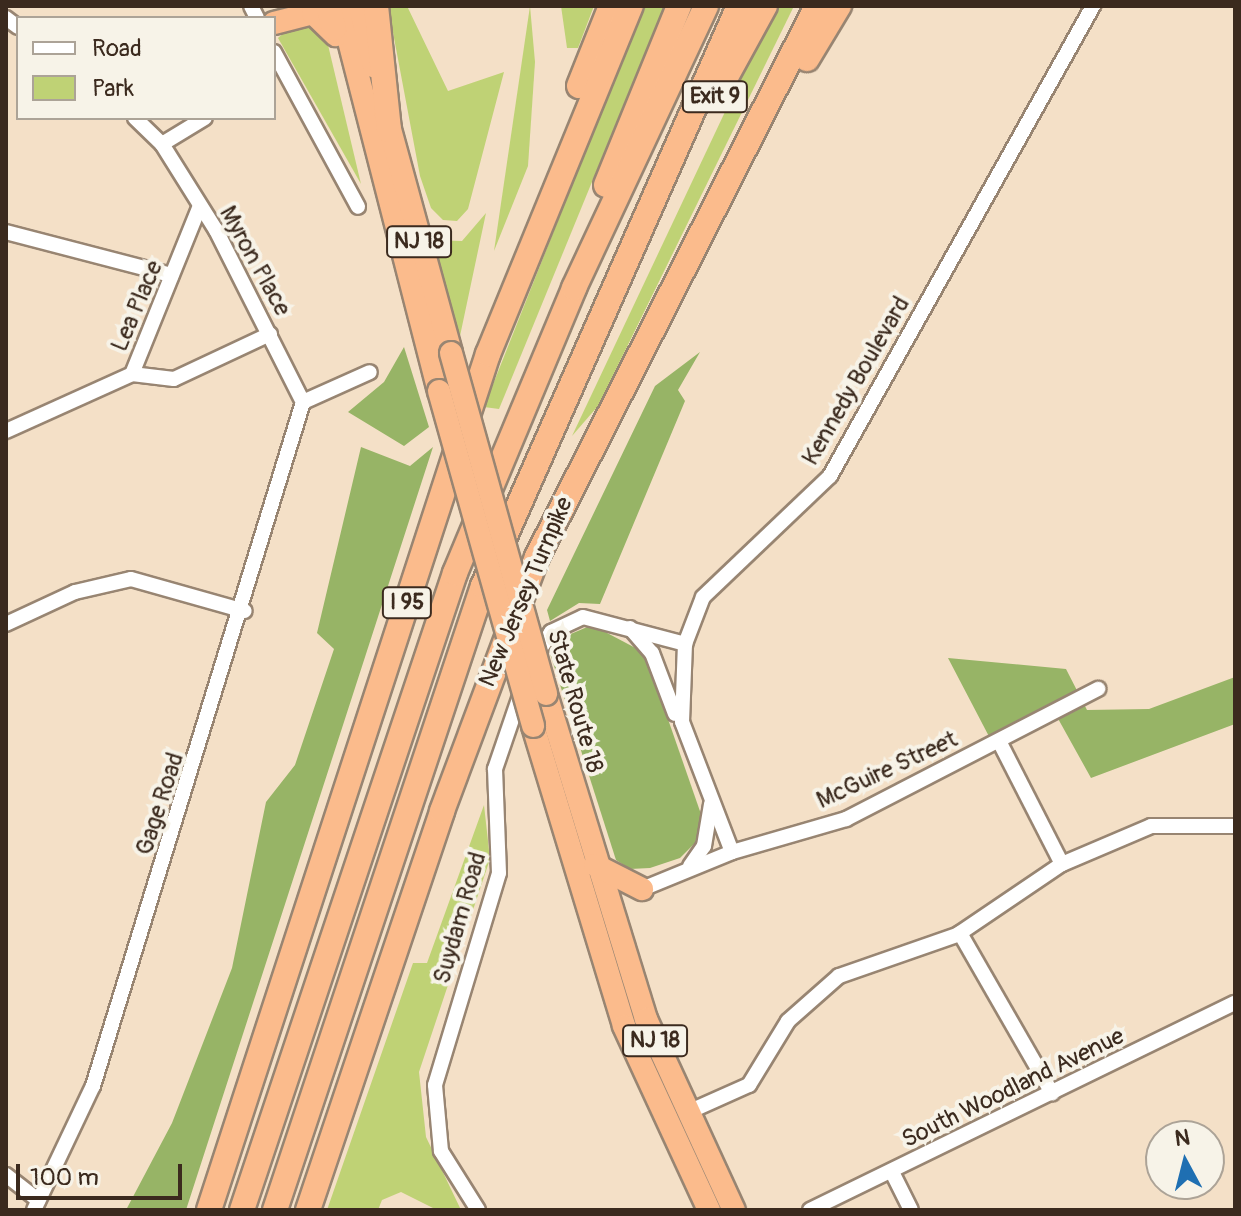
<!DOCTYPE html>
<html>
<head>
<meta charset="utf-8">
<style>
  body { margin:0 }
  #map { position:relative; width:1241px; height:1216px; overflow:hidden; background:#f4e0c7; font-family:Pangolin,sans-serif }
  div>[style] { position:absolute }
  .green>* { inset:0; background:#bfd275 }
  .forest>* { inset:0; background:#97b466 }
  .roads { filter:drop-shadow(2px 0 #988572) drop-shadow(-2px 0 #988572) drop-shadow(0 2px #988572) drop-shadow(0 -2px #988572) }
  .minor>* { height:14px; margin:-7px; padding:0 7px; transform-origin:7px; border-radius:7px; background:#fff }
  .trunk>* { height:22px; margin:-11px; padding:0 11px; transform-origin:11px; border-radius:11px; background:#fbbb8c }
  .motorway>* { height:24px; margin:-12px; padding:0 12px; transform-origin:12px; border-radius:12px; background:#fbbb8c }
  .bridges { filter:drop-shadow(2px 0 #988572) drop-shadow(-2px 0 #988572) drop-shadow(0 2px #988572) drop-shadow(0 -2px #988572) }
  .trunk-bridge>* { height:22px; margin:-11px; padding:0 11px; transform-origin:11px; border-radius:11px; background:#fbbb8c }
  span { translate:-50% -50%; white-space:nowrap; text-align:center; line-height:1.15; -webkit-text-stroke:8px #f7f3e8; paint-order:stroke }
  .shield-label span { padding:2px 6px; background:#f7f3e8; border:2px solid; border-radius:6px; -webkit-text-stroke-width:0 }
  .shield-label { font-size:22px; color:#3b2a1e; font-weight:700 }
  .street-label { font-size:24px; color:#3b2a1e }
  .frame { position:absolute; inset:0; border:8px solid #3b2a1e; pointer-events:none }
  .legend { position:absolute; left:16px; top:16px; width:260px; height:104px; box-sizing:border-box; background:#f7f3e8; border:2px solid #aca397; margin:0; padding:10px 14px; list-style:none; font-size:24px; color:#3b2a1e }
  .legend li { display:flex; align-items:center; gap:16px; height:40px }
  .legend b { width:40px; border:2px solid #aca397 }
  .north { position:absolute; left:1145px; top:1120px; width:80px; height:80px; box-sizing:border-box; background:#f7f3e8; border:2px solid #aca397; border-radius:50%; rotate:353deg; font-size:22px; font-weight:700; line-height:32px; text-align:center; color:#3b2a1e }
  .north::after { content:''; display:block; margin:auto; width:28px; height:36px; background:#1f6fb2; clip-path:polygon(50% 0,100% 100%,50% 72%,0 100%) }
  .scale { position:absolute; left:16px; top:1164px; width:166px; height:36px; box-sizing:border-box; border:4px solid #3b2a1e; border-top:0; padding-left:10px; font-size:24px; line-height:28px; white-space:nowrap; color:#3b2a1e; -webkit-text-stroke:6px #f7f3e8; paint-order:stroke }
</style>
</head>
<body>
<div id="map">
  <div class="green">
    <i style="clip-path:polygon(388px 6px,407px 6px,448px 91px,504px 72px,468px 209px,457px 221px,443px 220px,431px 208px,420px 176px)"></i>
    <i style="clip-path:polygon(530px 6px,535px 62px,528px 166px,494px 251px)"></i>
    <i style="clip-path:polygon(594px 6px,578px 48px,567px 48px,561px 6px)"></i>
    <i style="clip-path:polygon(643px 6px,664px 6px,499px 409px,484px 407px)"></i>
    <i style="clip-path:polygon(775px 6px,794px 6px,598px 406px,572px 436px)"></i>
    <i style="clip-path:polygon(303px 16px,324px 28px,361px 184px,278px 38px)"></i>
    <i style="clip-path:polygon(486px 213px,460px 336px,430px 240px,462px 241px)"></i>
    <i style="clip-path:polygon(484px 805px,490px 859px,419px 1072px,426px 1137px,461px 1210px,437px 1210px,401px 1192px,382px 1200px,378px 1210px,327px 1210px,413px 963px,427px 963px)"></i>
  </div>
  <div class="forest">
    <i style="clip-path:polygon(404px 347px,429px 427px,404px 446px,348px 412px,384px 382px)"></i>
    <i style="clip-path:polygon(700px 352px,678px 390px,685px 401px,600px 604px,579px 603px,550px 621px,547px 610px,655px 386px)"></i>
    <i style="clip-path:polygon(361px 447px,410px 466px,433px 447px,186px 1210px,126px 1210px,172px 1123px,232px 968px,266px 802px,295px 765px,334px 649px,317px 633px)"></i>
    <i style="clip-path:polygon(592px 625px,645px 653px,702px 817px,695px 843px,680px 858px,650px 868px,630px 869px,616px 860px,547px 644px)"></i>
    <i style="clip-path:polygon(948px 658px,1066px 669px,1087px 710px,1149px 709px,1235px 677px,1235px 724px,1091px 778px,1056px 715px,994px 746px)"></i>
  </div>
  <div class="roads">
    <div class="minor">
      <i style="left:251px;top:6px;width:13px;rotate:63deg"></i>
      <i style="left:6px;top:18px;width:15px;rotate:37deg"></i>
      <i style="left:274px;top:52px;width:176px;rotate:61.5deg"></i>
      <i style="left:135px;top:118px;width:37px;rotate:44deg"></i>
      <i style="left:162px;top:144px;width:102px;rotate:57.9deg"></i>
      <i style="left:216px;top:230px;width:193px;rotate:63.2deg"></i>
      <i style="left:162px;top:144px;width:50px;rotate:-31.2deg"></i>
      <i style="left:6px;top:232px;width:171px;rotate:14.6deg"></i>
      <i style="left:132px;top:374px;width:181px;rotate:-68deg"></i>
      <i style="left:132px;top:374px;width:42px;rotate:6.8deg"></i>
      <i style="left:174px;top:379px;width:106px;rotate:-25.1deg"></i>
      <i style="left:303px;top:402px;width:73px;rotate:-24.1deg"></i>
      <i style="left:6px;top:431px;width:138px;rotate:-24.3deg"></i>
      <i style="left:6px;top:624px;width:76px;rotate:-24.9deg"></i>
      <i style="left:75px;top:592px;width:57px;rotate:-13.1deg"></i>
      <i style="left:131px;top:579px;width:118px;rotate:15.7deg"></i>
      <i style="left:630px;top:628px;width:33px;rotate:49deg"></i>
      <i style="left:652px;top:653px;width:65px;rotate:69.3deg"></i>
      <i style="left:535px;top:657px;width:30px;rotate:-57deg"></i>
      <i style="left:551px;top:632px;width:35px;rotate:-25deg"></i>
      <i style="left:583px;top:617px;width:106px;rotate:14.8deg"></i>
      <i style="left:999px;top:741px;width:138px;rotate:62.9deg"></i>
      <i style="left:732px;top:852px;width:139px;rotate:-111deg"></i>
      <i style="left:682px;top:722px;width:78px;rotate:-87.8deg"></i>
      <i style="left:685px;top:644px;width:50px;rotate:-69deg"></i>
      <i style="left:703px;top:597px;width:175px;rotate:-43.6deg"></i>
      <i style="left:830px;top:476px;width:539px;rotate:-60.77deg"></i>
      <i style="left:690px;top:866px;width:24px;rotate:-55deg"></i>
      <i style="left:704px;top:846px;width:43px;rotate:-80.5deg"></i>
      <i style="left:642px;top:889px;width:97px;rotate:-22.3deg"></i>
      <i style="left:732px;top:852px;width:119px;rotate:-16.1deg"></i>
      <i style="left:846px;top:819px;width:284px;rotate:-27.3deg"></i>
      <i style="left:960px;top:933px;width:185px;rotate:60.1deg"></i>
      <i style="left:686px;top:1113px;width:69px;rotate:-24deg"></i>
      <i style="left:749px;top:1085px;width:75px;rotate:-58.6deg"></i>
      <i style="left:788px;top:1021px;width:68px;rotate:-41.4deg"></i>
      <i style="left:839px;top:976px;width:125px;rotate:-19.2deg"></i>
      <i style="left:957px;top:935px;width:127px;rotate:-34.1deg"></i>
      <i style="left:1062px;top:864px;width:97px;rotate:-23.1deg"></i>
      <i style="left:1151px;top:826px;width:84px"></i>
      <i style="left:892px;top:1172px;width:42px;rotate:63.4deg"></i>
      <i style="left:6px;top:1175px;width:41px;rotate:38deg"></i>
      <i style="left:34px;top:1210px;width:137px;rotate:-64.6deg"></i>
      <i style="left:93px;top:1086px;width:716px;rotate:-72.93deg"></i>
      <i style="left:478px;top:1210px;width:70px;rotate:-122.1deg"></i>
      <i style="left:441px;top:1151px;width:66px;rotate:-95.2deg"></i>
      <i style="left:435px;top:1085px;width:221px;rotate:-73.2deg"></i>
      <i style="left:499px;top:873px;width:104px;rotate:-92.2deg"></i>
      <i style="left:495px;top:769px;width:87px;rotate:-71.1deg"></i>
      <i style="left:810px;top:1210px;width:473px;rotate:-26deg"></i>
    </div>
    <div class="trunk">
      <i style="left:340px;top:6px;width:398px;rotate:75.6deg"></i>
      <i style="left:360px;top:6px;width:62px;rotate:76.9deg"></i>
      <i style="left:274px;top:23px;width:40px;rotate:-14.4deg"></i>
      <i style="left:313px;top:13px;width:32px;rotate:44deg"></i>
      <i style="left:385px;top:111px;width:251px;rotate:74.7deg"></i>
      <i style="left:546px;top:694px;width:340px;rotate:72.9deg"></i>
      <i style="left:646px;top:1019px;width:210px;rotate:65.3deg"></i>
      <i style="left:533px;top:726px;width:313px;rotate:73.1deg"></i>
      <i style="left:624px;top:1026px;width:203px;rotate:65.2deg"></i>
      <i style="left:595px;top:865px;width:53px;rotate:27.1deg"></i>
    </div>
    <div class="motorway">
      <i style="left:328px;top:6px;width:23px;rotate:75deg"></i>
      <i style="left:376px;top:6px;width:125px;rotate:84deg"></i>
      <i style="left:807px;top:59px;width:62px;rotate:-58.9deg"></i>
      <i style="left:579px;top:86px;width:86px;rotate:-68.2deg"></i>
      <i style="left:714px;top:99px;width:106px;rotate:-61.3deg"></i>
      <i style="left:606px;top:185px;width:193px;rotate:-67.8deg"></i>
      <i style="left:209px;top:1210px;width:900px;rotate:-71.95deg"></i>
      <i style="left:488px;top:354px;width:376px;rotate:-67.7deg"></i>
      <i style="left:242px;top:1210px;width:672px;rotate:-71.51deg"></i>
      <i style="left:455px;top:573px;width:309px;rotate:-67.3deg"></i>
      <i style="left:574px;top:288px;width:311px;rotate:-64.9deg"></i>
      <i style="left:275px;top:1210px;width:658px;rotate:-71.57deg"></i>
      <i style="left:483px;top:586px;width:634px;rotate:-66.18deg"></i>
      <i style="left:308px;top:1210px;width:421px;rotate:-71.4deg"></i>
      <i style="left:442px;top:811px;width:271px;rotate:-69.5deg"></i>
      <i style="left:537px;top:557px;width:618px;rotate:-63.06deg"></i>
    </div>
  </div>
  <div class="bridges">
    <div class="trunk-bridge">
      <i style="left:451px;top:353px;width:354px;rotate:74.4deg"></i>
      <i style="left:439px;top:391px;width:348px;rotate:74.3deg"></i>
    </div>
  </div>
  <div class="shield-label">
    <span style="left:715px;top:97px">Exit 9</span>
    <span style="left:419px;top:242px">NJ 18</span>
    <span style="left:407px;top:603px">I 95</span>
    <span style="left:655px;top:1041px">NJ 18</span>
  </div>
  <div class="street-label">
    <span style="left:255px;top:261px;rotate:61deg">Myron Place</span>
    <span style="left:137px;top:306px;rotate:-67deg">Lea Place</span>
    <span style="left:856px;top:381px;rotate:-60deg">Kennedy Boulevard</span>
    <span style="left:526px;top:592px;rotate:-67deg">New Jersey Turnpike</span>
    <span style="left:575px;top:701px;rotate:74deg">State Route 18</span>
    <span style="left:887px;top:770px;rotate:-25deg">McGuire Street</span>
    <span style="left:160px;top:804px;rotate:-72deg">Gage Road</span>
    <span style="left:460px;top:918px;rotate:-74deg">Suydam Road</span>
    <span style="left:1013px;top:1088px;rotate:-26deg">South Woodland Avenue</span>
  </div>
  <div class="frame"></div>
  <ul class="legend">
  <li><b style="height:10px;background:#fff"></b>Road</li>
  <li><b style="height:22px;background:#bfd275"></b>Park</li>
  </ul>
  <div class="north">N</div>
  <div class="scale">100 m</div>
</div>
</body>
</html>
